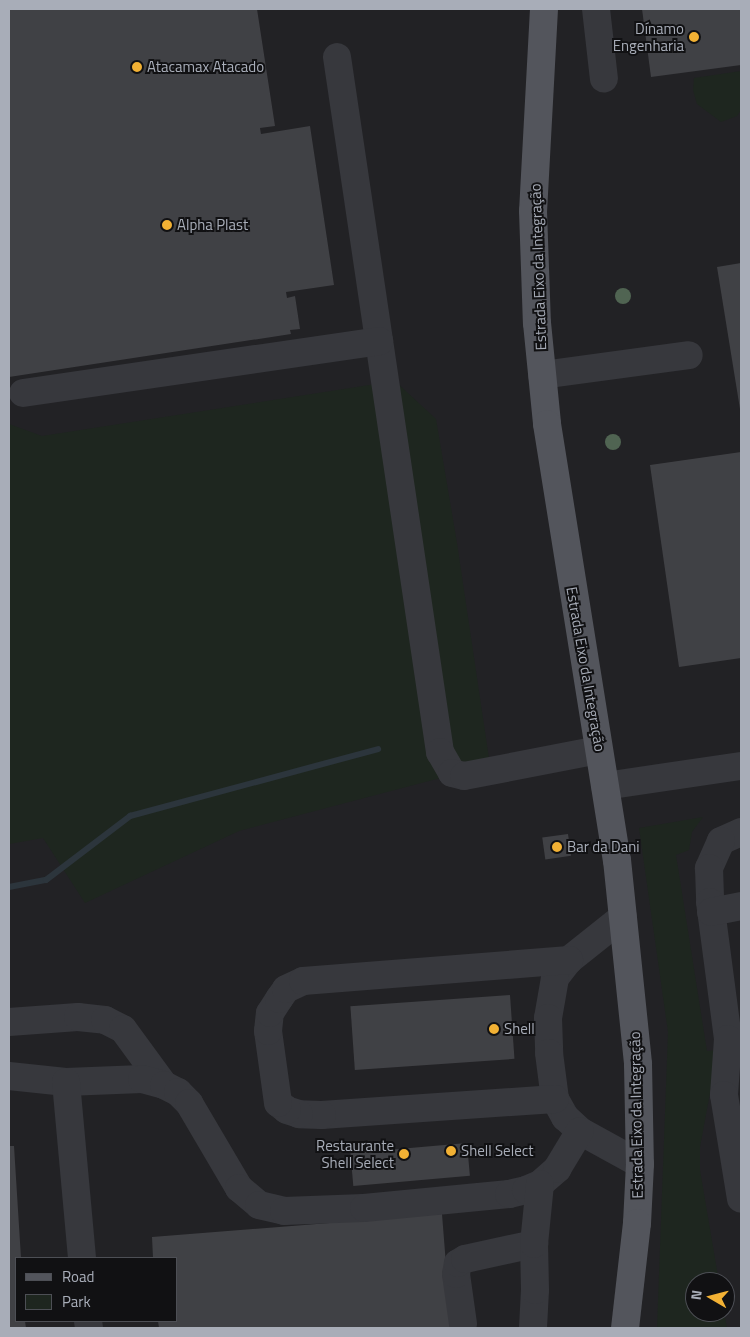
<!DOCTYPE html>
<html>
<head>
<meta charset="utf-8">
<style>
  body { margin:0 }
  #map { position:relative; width:750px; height:1337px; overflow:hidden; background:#161618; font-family:"Titillium Web",sans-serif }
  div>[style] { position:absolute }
  .built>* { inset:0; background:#222225 }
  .green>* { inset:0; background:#1e261f }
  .stream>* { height:6px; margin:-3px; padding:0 3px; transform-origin:3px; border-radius:3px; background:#2c353c }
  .building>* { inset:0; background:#404145; transform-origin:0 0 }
  .minor>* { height:28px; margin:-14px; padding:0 14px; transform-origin:14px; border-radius:14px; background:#37383d }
  .major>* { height:28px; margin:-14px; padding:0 14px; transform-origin:14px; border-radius:14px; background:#53555c }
  .trees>* { width:16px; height:16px; margin:-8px; border-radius:50%; background:#506452 }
  .dots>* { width:14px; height:14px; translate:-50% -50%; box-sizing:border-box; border:2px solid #111113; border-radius:50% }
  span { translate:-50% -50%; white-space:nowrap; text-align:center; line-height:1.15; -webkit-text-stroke:4px #111113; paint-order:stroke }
  .poi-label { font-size:15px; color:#a8adb8 }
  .right { translate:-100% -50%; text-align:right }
  .left { translate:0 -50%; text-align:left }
  .street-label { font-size:15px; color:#a8adb8 }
  .frame { position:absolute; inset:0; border:10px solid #a8adb8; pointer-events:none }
  .legend { position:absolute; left:15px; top:1257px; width:162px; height:65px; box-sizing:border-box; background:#111113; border:1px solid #4d4f55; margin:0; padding:6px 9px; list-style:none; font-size:15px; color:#a8adb8 }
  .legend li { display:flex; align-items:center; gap:10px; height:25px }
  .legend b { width:25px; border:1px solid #4d4f55 }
  .north { position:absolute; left:685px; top:1272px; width:50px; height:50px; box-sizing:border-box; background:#111113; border:1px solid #4d4f55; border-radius:50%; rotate:278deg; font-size:14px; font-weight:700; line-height:20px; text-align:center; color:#a8adb8 }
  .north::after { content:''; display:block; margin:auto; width:18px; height:22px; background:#f2b134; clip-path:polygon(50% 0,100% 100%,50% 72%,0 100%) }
</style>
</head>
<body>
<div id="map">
  <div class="built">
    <i style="clip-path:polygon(evenodd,9px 9px,741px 9px,741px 1328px,9px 1328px,9px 9px,16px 1258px,176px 1258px,176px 1321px,16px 1321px,16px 1258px,9px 9px,695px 1282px,725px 1282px,725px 1312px,695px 1312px,695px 1282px)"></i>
  </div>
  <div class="green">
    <i style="clip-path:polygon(741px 71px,741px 110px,737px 116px,721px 122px,697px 104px,693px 90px,694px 78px)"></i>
    <i style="clip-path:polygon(395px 381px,436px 419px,457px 543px,490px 765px,239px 831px,85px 903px,43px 838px,9px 844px,9px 424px,42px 436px)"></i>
    <i style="clip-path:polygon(703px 817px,692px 832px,689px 850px,676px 855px,707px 1051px,718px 1050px,700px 1147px,700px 1170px,719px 1282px,695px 1282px,695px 1312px,724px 1312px,727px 1328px,657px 1328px,668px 1032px,639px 828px)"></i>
  </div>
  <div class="stream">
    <i style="left:9px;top:887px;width:38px;rotate:-11deg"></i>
    <i style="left:46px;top:880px;width:106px;rotate:-37.3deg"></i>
    <i style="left:130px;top:816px;width:257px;rotate:-15.1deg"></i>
  </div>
  <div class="building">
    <i style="clip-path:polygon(9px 9px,257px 9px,275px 126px,260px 128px,261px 134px,310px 126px,334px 285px,286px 292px,287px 298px,295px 296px,300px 329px,290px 330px,291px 334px,9px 377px)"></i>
    <i style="clip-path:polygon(642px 9px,741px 9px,741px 65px,651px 77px)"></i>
    <i style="clip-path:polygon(741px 263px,741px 409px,740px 409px,717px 267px)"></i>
    <i style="clip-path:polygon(741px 452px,741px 658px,679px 667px,650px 465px)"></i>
    <i style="left:568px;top:834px;width:22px;height:26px;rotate:82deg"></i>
    <i style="left:510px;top:995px;width:64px;height:160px;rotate:86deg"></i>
    <i style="left:467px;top:1143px;width:33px;height:117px;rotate:85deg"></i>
    <i style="clip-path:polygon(9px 1146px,14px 1146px,21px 1258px,16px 1258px,16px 1321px,25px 1321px,26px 1328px,9px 1328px)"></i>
    <i style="clip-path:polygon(442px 1214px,451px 1328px,159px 1328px,158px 1321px,176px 1321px,176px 1258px,153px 1258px,152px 1237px)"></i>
  </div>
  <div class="minor">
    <i style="left:596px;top:9px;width:70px;rotate:83.5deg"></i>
    <i style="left:337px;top:57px;width:703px;rotate:81.57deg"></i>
    <i style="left:440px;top:752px;width:24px;rotate:60deg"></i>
    <i style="left:452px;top:773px;width:12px;rotate:14deg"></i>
    <i style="left:464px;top:776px;width:137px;rotate:-10.9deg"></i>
    <i style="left:542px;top:375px;width:148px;rotate:-7.7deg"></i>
    <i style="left:23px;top:393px;width:360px;rotate:-8.3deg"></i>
    <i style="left:605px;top:786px;width:137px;rotate:-8.4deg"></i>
    <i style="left:741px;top:832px;width:22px;rotate:156deg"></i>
    <i style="left:721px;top:841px;width:30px;rotate:114deg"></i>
    <i style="left:709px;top:868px;width:34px;rotate:88deg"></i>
    <i style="left:710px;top:902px;width:138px;rotate:82.5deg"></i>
    <i style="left:728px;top:1039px;width:56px;rotate:94.1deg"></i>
    <i style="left:724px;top:1095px;width:105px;rotate:80.7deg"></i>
    <i style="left:711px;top:912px;width:31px;rotate:-11deg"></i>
    <i style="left:623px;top:917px;width:69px;rotate:141.5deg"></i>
    <i style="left:569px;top:960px;width:23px;rotate:128deg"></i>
    <i style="left:555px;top:978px;width:41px;rotate:99.9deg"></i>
    <i style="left:548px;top:1018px;width:35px;rotate:88deg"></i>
    <i style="left:549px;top:1053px;width:46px;rotate:82.6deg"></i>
    <i style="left:555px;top:1099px;width:21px;rotate:61deg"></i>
    <i style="left:565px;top:1117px;width:21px;rotate:43deg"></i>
    <i style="left:580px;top:1131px;width:68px;rotate:28.8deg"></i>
    <i style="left:9px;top:1022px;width:69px;rotate:-4.1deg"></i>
    <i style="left:78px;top:1017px;width:27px;rotate:6deg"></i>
    <i style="left:105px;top:1020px;width:20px;rotate:27deg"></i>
    <i style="left:123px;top:1029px;width:69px;rotate:53.8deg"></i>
    <i style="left:9px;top:1076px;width:57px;rotate:6deg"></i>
    <i style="left:66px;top:1082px;width:76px;rotate:-2.3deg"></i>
    <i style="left:142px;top:1079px;width:23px;rotate:15deg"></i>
    <i style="left:164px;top:1085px;width:16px;rotate:27deg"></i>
    <i style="left:178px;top:1092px;width:16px;rotate:45deg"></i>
    <i style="left:189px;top:1103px;width:99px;rotate:59.5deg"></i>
    <i style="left:239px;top:1188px;width:26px;rotate:40deg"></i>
    <i style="left:259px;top:1205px;width:26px;rotate:13deg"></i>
    <i style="left:284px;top:1211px;width:80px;rotate:-2.1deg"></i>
    <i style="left:364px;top:1208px;width:146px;rotate:-5.5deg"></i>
    <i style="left:509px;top:1194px;width:17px;rotate:-13deg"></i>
    <i style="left:526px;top:1190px;width:15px;rotate:-23deg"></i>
    <i style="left:540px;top:1184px;width:23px;rotate:-41deg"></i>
    <i style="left:557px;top:1169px;width:44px;rotate:-58.8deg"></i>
    <i style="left:66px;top:1082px;width:177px;rotate:84.8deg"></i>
    <i style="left:555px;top:1099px;width:234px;rotate:176.1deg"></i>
    <i style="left:322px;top:1115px;width:23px;rotate:-178deg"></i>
    <i style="left:299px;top:1114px;width:13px;rotate:-162deg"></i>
    <i style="left:287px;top:1110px;width:11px;rotate:-142deg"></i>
    <i style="left:278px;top:1103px;width:73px;rotate:-97.9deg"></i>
    <i style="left:268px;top:1031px;width:18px;rotate:-84deg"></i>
    <i style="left:270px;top:1013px;width:17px;rotate:-57deg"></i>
    <i style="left:279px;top:999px;width:12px;rotate:-55deg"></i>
    <i style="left:286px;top:989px;width:19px;rotate:-25deg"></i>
    <i style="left:303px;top:981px;width:267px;rotate:-4.5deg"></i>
    <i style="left:88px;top:1321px;width:7px;rotate:82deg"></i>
    <i style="left:463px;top:1324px;width:50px;rotate:-98deg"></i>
    <i style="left:456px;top:1274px;width:11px;rotate:-80deg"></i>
    <i style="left:458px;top:1263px;width:8px;rotate:-30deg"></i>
    <i style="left:465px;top:1259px;width:71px;rotate:-12.3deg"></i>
    <i style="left:533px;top:1328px;width:38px;rotate:-87deg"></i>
    <i style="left:535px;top:1290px;width:46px;rotate:-91.2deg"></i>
    <i style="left:534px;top:1244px;width:60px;rotate:-84.3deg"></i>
  </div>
  <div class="major">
    <i style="left:544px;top:9px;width:202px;rotate:93.1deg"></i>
    <i style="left:533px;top:211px;width:112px;rotate:88deg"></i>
    <i style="left:537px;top:323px;width:101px;rotate:84.3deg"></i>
    <i style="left:547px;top:424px;width:442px;rotate:80.9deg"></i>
    <i style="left:617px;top:860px;width:205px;rotate:84.1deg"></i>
    <i style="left:638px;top:1064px;width:100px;rotate:88.9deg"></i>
    <i style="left:640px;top:1164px;width:59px;rotate:92.9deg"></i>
    <i style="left:637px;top:1223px;width:106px;rotate:96.5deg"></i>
  </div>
  <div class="trees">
    <i style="left:623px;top:296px"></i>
    <i style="left:613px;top:442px"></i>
  </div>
  <div class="dots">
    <i style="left:694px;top:37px;background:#f2b134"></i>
    <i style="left:137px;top:67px;background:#f2b134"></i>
    <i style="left:167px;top:225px;background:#f2b134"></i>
    <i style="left:557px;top:847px;background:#f2b134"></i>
    <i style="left:494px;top:1029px;background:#f2b134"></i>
    <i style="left:451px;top:1151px;background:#f2b134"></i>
    <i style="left:404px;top:1154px;background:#f2b134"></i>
  </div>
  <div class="poi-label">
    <span class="right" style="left:684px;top:37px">Dínamo<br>Engenharia</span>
    <span class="left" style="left:147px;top:67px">Atacamax Atacado</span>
    <span class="left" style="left:177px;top:225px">Alpha Plast</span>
    <span class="left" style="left:567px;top:847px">Bar da Dani</span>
    <span class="left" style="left:504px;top:1029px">Shell</span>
    <span class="right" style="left:394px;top:1154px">Restaurante<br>Shell Select</span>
    <span class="left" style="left:461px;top:1151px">Shell Select</span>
  </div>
  <div class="street-label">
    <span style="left:538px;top:267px;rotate:-92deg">Estrada Eixo da Integração</span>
    <span style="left:586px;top:669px;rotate:80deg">Estrada Eixo da Integração</span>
    <span style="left:636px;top:1115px;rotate:-91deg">Estrada Eixo da Integração</span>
  </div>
  <div class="frame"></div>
  <ul class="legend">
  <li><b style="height:6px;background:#53555c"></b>Road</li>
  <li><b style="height:14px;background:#1e261f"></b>Park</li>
  </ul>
  <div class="north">N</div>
</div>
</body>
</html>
